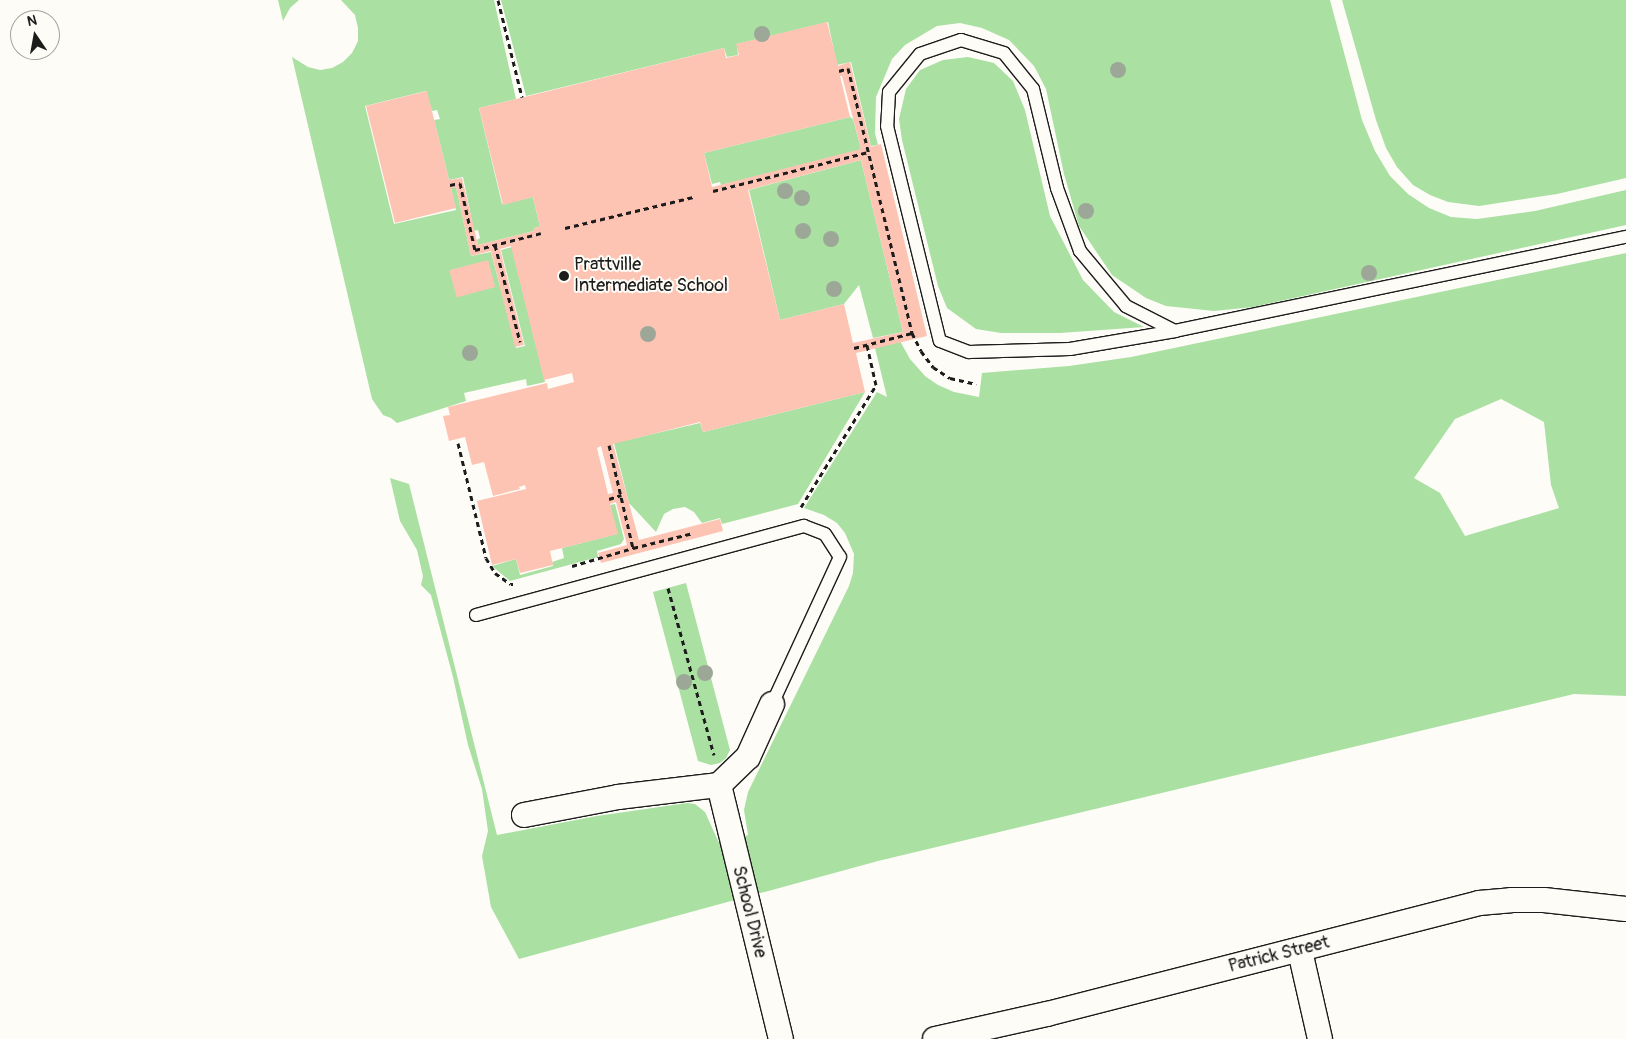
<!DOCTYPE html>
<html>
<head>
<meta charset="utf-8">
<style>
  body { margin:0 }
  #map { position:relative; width:1626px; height:1039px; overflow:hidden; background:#fdfcf7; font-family:Pangolin,sans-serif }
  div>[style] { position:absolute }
  .green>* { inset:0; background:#aae0a2 }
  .building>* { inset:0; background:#fdc4b4; transform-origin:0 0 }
  .path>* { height:3px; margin-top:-1.5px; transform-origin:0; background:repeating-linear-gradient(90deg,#1c1c1c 0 5px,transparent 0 9px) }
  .roads { filter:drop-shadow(1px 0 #1c1c1c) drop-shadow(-1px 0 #1c1c1c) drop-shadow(0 1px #1c1c1c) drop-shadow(0 -1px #1c1c1c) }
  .service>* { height:12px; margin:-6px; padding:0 6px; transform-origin:6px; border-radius:6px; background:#fdfcf7 }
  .minor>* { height:24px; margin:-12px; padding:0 12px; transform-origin:12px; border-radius:12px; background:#fdfcf7 }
  .trees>* { width:16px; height:16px; margin:-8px; border-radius:50%; background:#9da798 }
  .dots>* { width:14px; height:14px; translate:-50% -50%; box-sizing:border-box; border:2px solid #fdfcf7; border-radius:50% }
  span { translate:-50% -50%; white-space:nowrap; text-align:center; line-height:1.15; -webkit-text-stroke:4px #fdfcf7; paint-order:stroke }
  .poi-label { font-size:18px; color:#1c1c1c }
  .left { translate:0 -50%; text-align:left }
  .street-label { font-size:18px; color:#1c1c1c }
  .north { position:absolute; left:10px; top:10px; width:50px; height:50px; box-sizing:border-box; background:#fdfcf7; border:1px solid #a3a29f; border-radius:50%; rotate:348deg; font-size:14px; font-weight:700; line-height:20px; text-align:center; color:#1c1c1c }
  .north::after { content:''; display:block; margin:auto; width:18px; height:22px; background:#1c1c1c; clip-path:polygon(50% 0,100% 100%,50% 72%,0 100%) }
</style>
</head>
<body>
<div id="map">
  <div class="green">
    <i style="clip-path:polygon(278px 0,299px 0,290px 8px,283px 21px)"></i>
    <i style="clip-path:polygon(341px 0,494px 0,516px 99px,479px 108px,502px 204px,533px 197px,540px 227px,534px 228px,534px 231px,478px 245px,477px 240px,480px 238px,478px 230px,474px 231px,463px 177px,449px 180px,434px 120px,440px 119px,437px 110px,432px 111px,426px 91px,365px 106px,394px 224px,456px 210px,451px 188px,456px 187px,471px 256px,491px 252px,516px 348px,525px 346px,501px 250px,512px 247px,545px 382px,527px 386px,526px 379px,464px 393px,466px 401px,397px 423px,391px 418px,383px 415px,372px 399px,292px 57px,308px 67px,320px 70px,332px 68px,343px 62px,352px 53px,358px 41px,358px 28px,355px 15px)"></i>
    <i style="clip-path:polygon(501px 0,1330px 0,1362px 120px,1375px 151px,1390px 176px,1408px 194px,1429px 208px,1451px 217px,1477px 219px,1535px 211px,1626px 190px,1626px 225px,1253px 307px,1214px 311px,1166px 306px,1146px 298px,1112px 275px,1079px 226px,1064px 174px,1046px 89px,1034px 66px,1009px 40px,982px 28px,960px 23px,937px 26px,905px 45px,892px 59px,876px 97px,875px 133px,878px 145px,871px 146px,851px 62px,837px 65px,828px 22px,737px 44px,738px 55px,727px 57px,724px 48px,526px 96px)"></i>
    <i style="clip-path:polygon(1342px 0,1626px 0,1626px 178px,1557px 194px,1479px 206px,1448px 202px,1430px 195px,1413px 185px,1397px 167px,1386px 148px,1376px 120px)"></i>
    <i style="clip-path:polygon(968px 57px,994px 63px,1013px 81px,1025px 110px,1050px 216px,1083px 280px,1114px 312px,1144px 327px,1060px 333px,1001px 333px,976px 329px,947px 308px,938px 286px,902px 140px,899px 119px,906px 89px,920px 70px,943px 60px)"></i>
    <i style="clip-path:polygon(850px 117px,853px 119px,861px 149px,858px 151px,721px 185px,720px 182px,712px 184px,704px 153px)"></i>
    <i style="clip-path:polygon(861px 160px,903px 332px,873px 338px,859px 285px,844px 304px,780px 320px,749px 190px)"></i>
    <i style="clip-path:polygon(evenodd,1626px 253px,1626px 696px,1574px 694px,878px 861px,519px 959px,491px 907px,482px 856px,488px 831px,482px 789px,468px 745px,453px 677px,431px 595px,421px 585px,423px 576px,417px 550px,400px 521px,390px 478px,409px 484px,497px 835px,597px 816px,687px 803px,695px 804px,705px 812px,719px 843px,748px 835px,744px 810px,748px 792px,849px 586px,853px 573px,854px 554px,845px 533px,837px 523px,824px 515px,804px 508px,877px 392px,887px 397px,875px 348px,900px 341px,910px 359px,925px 376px,938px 385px,954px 392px,979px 397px,982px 373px,1069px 366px,1131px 357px,1626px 253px,1501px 399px,1544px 422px,1551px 485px,1559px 508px,1465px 536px,1440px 493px,1414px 478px,1455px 419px,1501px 399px)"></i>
    <i style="clip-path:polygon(865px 392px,798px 504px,722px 524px,720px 518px,702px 523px,694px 512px,685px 507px,673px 509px,664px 514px,656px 532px,629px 503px,614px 443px,700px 423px,703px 432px)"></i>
    <i style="clip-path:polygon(615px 504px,624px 539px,621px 544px,597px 551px,598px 557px,510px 581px,492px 566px,516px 559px,520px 575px,553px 566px,552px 562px,564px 558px,562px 548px,617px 534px,610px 505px)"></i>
    <i style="clip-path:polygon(686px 583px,730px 750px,726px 758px,720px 763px,711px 765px,698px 761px,653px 592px)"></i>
  </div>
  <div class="building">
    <i style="clip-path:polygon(evenodd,827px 22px,838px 66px,850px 62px,871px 147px,881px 144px,927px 336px,856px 353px,865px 392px,703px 432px,700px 422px,613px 444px,639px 540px,720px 519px,723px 531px,601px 563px,598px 553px,627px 545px,616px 502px,610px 504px,618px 534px,550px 551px,553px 565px,520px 573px,516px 559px,492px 565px,477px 501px,526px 489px,525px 485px,519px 487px,520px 489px,493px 496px,484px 462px,472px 465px,465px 437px,449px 441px,443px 416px,450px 415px,448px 407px,547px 383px,548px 389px,574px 382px,572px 373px,544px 380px,511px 246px,500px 249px,524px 345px,515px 347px,491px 251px,471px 256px,456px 187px,451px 188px,456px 208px,395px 223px,366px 106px,427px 91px,449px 180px,462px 178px,478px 245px,534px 231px,533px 228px,540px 227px,533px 197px,503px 205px,479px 108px,724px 48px,726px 58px,739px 55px,736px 44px,827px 22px,840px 76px,842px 76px,861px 149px,712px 187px,704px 153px,850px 117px,840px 76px,827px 22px,861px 160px,903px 332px,853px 343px,844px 304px,780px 320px,748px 190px,861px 160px,827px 22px,601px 446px,613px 493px,608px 494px,597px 448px,601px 446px)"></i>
    <i style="left:488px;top:260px;width:28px;height:40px;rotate:75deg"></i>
  </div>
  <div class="path">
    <i style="left:498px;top:0;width:100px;rotate:76.1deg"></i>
    <i style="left:839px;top:71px;width:9px;rotate:-18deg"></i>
    <i style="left:848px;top:68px;width:273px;rotate:76.4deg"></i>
    <i style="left:912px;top:333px;width:20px;rotate:63deg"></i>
    <i style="left:921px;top:351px;width:20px;rotate:53deg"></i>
    <i style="left:933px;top:367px;width:20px;rotate:33deg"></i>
    <i style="left:950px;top:378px;width:27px;rotate:13deg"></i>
    <i style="left:450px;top:185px;width:10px;rotate:-11deg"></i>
    <i style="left:460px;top:183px;width:69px;rotate:77.4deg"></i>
    <i style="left:475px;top:250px;width:68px;rotate:-14.4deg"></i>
    <i style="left:713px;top:191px;width:160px;rotate:-14.1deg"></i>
    <i style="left:565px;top:228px;width:132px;rotate:-13.6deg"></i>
    <i style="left:495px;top:245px;width:100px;rotate:75.5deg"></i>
    <i style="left:854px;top:348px;width:60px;rotate:-14.5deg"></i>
    <i style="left:458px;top:443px;width:118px;rotate:76.3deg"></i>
    <i style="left:486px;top:558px;width:17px;rotate:59deg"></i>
    <i style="left:495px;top:573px;width:19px;rotate:35deg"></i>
    <i style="left:511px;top:584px;width:2px"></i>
    <i style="left:609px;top:445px;width:106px;rotate:76.9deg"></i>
    <i style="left:633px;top:548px;width:62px;rotate:-14deg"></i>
    <i style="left:609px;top:499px;width:13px;rotate:-18deg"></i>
    <i style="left:801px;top:507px;width:143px;rotate:-58.4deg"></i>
    <i style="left:876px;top:385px;width:41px;rotate:-102.7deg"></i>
    <i style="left:572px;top:566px;width:64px;rotate:-16.4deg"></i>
    <i style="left:668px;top:588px;width:173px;rotate:74.6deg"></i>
  </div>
  <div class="roads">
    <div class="service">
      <i style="left:1175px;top:331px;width:55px;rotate:-153deg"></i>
      <i style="left:1126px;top:306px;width:72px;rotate:-129.9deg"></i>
      <i style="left:1080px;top:251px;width:67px;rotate:-110.1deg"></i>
      <i style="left:1057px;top:188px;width:102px;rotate:-103.6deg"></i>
      <i style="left:1033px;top:89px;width:46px;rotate:-128.9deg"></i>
      <i style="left:1004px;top:53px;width:45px;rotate:-163.2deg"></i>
      <i style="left:961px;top:40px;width:43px;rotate:161.1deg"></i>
      <i style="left:920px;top:54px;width:49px;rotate:129.2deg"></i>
      <i style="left:889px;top:92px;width:34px;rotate:93deg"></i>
      <i style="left:887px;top:126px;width:221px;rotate:76.2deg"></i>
      <i style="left:940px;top:341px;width:31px;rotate:21deg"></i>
      <i style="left:969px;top:352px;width:101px;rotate:-1.7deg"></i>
      <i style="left:1070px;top:349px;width:107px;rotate:-9.7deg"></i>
      <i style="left:1175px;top:331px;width:461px;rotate:-11.8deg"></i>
      <i style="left:476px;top:615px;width:340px;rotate:-15.2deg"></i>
      <i style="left:804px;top:526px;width:22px;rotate:21deg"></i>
      <i style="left:825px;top:534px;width:27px;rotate:57deg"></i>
      <i style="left:840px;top:557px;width:162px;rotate:114.8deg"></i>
    </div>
    <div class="minor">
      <i style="left:719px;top:785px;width:261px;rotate:76.3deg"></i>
      <i style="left:524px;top:815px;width:96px;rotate:-10.8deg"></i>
      <i style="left:618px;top:797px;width:102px;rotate:-6.8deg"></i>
      <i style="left:719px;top:785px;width:40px;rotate:-44deg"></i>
      <i style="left:748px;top:757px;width:58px;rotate:-65.6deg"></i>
      <i style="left:1300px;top:951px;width:90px;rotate:77.2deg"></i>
      <i style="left:935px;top:1039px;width:115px;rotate:-12.6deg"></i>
      <i style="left:1047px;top:1014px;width:446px;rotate:-14.4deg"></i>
      <i style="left:1479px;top:903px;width:32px;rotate:-5deg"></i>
      <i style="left:1511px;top:900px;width:33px"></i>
      <i style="left:1544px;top:900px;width:82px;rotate:6.3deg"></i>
    </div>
  </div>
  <div class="trees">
    <i style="left:762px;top:34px"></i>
    <i style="left:1118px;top:70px"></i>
    <i style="left:785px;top:191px"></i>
    <i style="left:802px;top:198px"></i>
    <i style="left:1086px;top:211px"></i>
    <i style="left:803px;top:231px"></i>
    <i style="left:831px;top:239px"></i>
    <i style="left:1369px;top:273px"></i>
    <i style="left:834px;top:289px"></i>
    <i style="left:648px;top:334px"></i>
    <i style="left:470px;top:353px"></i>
    <i style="left:705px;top:673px"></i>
    <i style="left:684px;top:682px"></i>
  </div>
  <div class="dots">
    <i style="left:564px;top:276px;background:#1c1c1c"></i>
  </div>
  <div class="poi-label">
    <span class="left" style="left:574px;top:276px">Prattville<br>Intermediate School</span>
  </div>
  <div class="street-label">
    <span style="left:749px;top:912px;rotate:76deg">School Drive</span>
    <span style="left:1279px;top:955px;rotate:-14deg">Patrick Street</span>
  </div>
  <div class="north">N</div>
</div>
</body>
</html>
